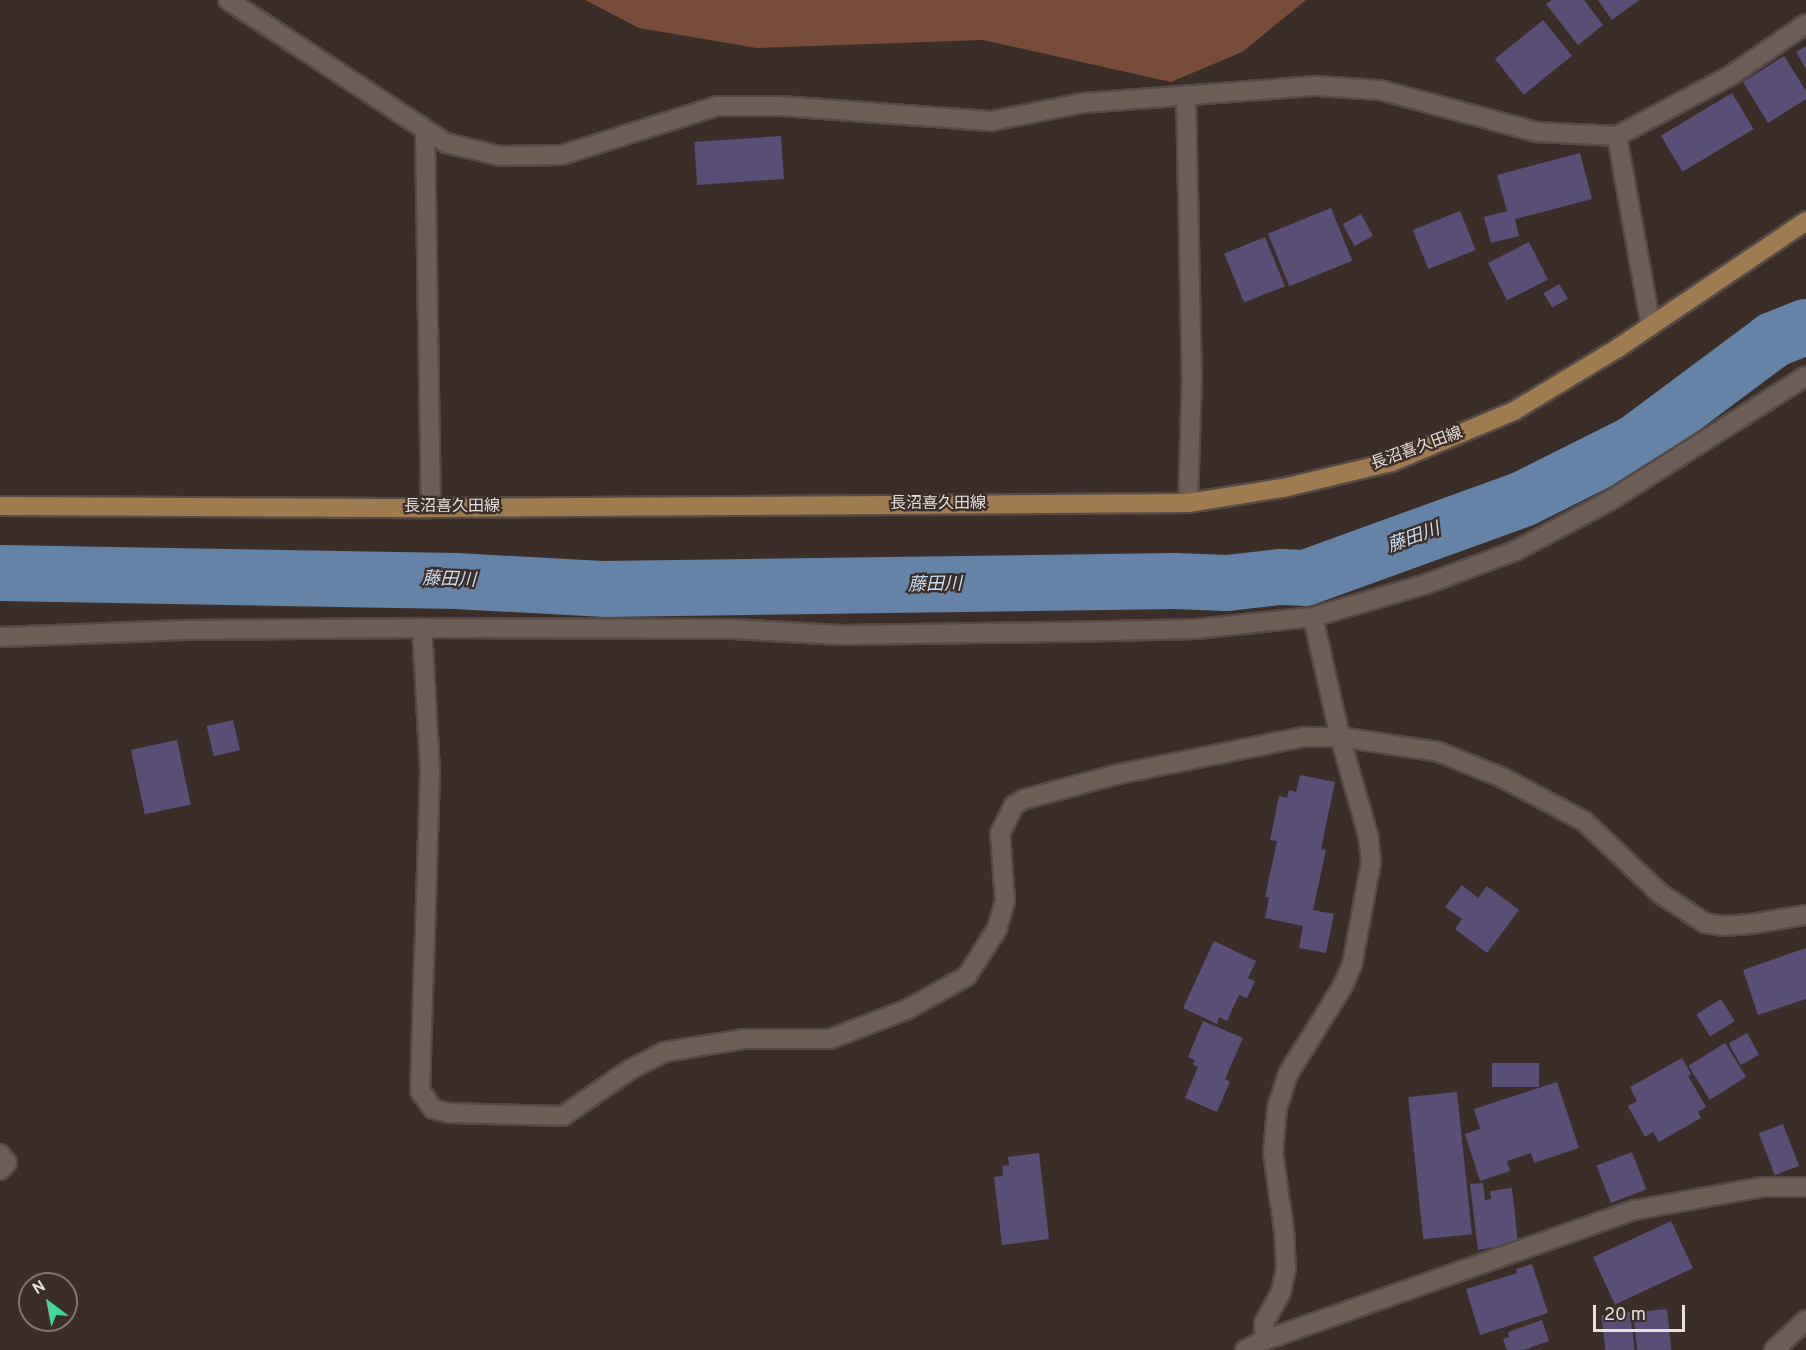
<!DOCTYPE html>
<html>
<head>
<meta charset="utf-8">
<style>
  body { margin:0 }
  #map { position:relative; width:1806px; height:1350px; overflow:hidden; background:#3b2e29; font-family:Overpass,"Noto Sans JP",sans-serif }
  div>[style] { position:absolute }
  .forest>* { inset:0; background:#774c3b }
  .river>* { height:56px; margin:-28px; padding:0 28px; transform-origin:28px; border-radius:28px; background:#6583a6 }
  .building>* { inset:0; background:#594e76; transform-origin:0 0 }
  .roads { filter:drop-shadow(2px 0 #554a46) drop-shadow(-2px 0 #554a46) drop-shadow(0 2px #554a46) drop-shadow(0 -2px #554a46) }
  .street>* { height:18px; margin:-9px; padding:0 9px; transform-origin:9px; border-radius:9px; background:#6d5e58 }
  .primary>* { height:18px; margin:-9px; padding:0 9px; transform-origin:9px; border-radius:9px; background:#9e7c50 }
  span { translate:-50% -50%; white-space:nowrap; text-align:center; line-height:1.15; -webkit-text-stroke:4.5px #3b2e29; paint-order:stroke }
  .street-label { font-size:16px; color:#e7dfdb }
  .water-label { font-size:18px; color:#cbdef5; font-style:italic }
  .north { position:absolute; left:18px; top:1272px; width:60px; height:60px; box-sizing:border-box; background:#3b2e29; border:2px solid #807570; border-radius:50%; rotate:328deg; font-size:16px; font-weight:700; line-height:24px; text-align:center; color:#e7dfdb }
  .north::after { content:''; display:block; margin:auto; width:21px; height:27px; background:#48d49d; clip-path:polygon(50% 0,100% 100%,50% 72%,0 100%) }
  .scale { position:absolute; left:1593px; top:1305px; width:92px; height:27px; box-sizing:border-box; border:3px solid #e7dfdb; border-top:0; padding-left:8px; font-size:18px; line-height:21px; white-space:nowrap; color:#e7dfdb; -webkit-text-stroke:4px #3b2e29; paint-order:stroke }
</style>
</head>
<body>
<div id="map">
  <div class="forest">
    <i style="clip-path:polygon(585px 0,1306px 0,1242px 52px,1171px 82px,983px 40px,757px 48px,639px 28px)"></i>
  </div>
  <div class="river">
    <i style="left:0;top:573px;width:456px;rotate:1deg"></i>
    <i style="left:456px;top:581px;width:150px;rotate:3.1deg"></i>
    <i style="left:606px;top:589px;width:569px;rotate:-0.81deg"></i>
    <i style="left:1175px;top:581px;width:52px;rotate:2.2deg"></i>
    <i style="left:1227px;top:583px;width:53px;rotate:-6.5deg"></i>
    <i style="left:1280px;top:577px;width:25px;rotate:2deg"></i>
    <i style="left:1305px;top:578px;width:232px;rotate:-19.9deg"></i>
    <i style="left:1523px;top:499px;width:125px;rotate:-26.6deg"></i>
    <i style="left:1635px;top:443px;width:172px;rotate:-36.7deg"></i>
    <i style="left:1773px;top:340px;width:35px;rotate:-22deg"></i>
  </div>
  <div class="building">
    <i style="clip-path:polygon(1552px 0,1584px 0,1603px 25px,1578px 45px,1546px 4px)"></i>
    <i style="clip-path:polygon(1598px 0,1639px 0,1612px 20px)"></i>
    <i style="left:1543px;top:20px;width:46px;height:62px;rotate:51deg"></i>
    <i style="clip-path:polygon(1806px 46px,1806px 69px,1796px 52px)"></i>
    <i style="clip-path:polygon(1784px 56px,1806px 91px,1806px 99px,1768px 123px,1743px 82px)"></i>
    <i style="left:1732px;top:93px;width:42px;height:83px;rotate:59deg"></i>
    <i style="left:781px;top:136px;width:43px;height:87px;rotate:86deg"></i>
    <i style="clip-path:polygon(1580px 153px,1592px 199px,1515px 219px,1519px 236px,1491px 243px,1484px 217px,1507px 211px,1497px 175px)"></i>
    <i style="left:1331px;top:208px;width:57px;height:68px;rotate:68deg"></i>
    <i style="left:1460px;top:211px;width:42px;height:51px;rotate:68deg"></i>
    <i style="left:1361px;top:214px;width:25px;height:21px;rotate:61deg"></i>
    <i style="left:1265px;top:237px;width:53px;height:44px;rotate:68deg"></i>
    <i style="left:1529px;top:242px;width:42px;height:46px;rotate:63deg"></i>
    <i style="left:1559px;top:284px;width:17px;height:18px;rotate:59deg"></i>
    <i style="left:233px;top:720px;width:31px;height:27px;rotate:77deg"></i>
    <i style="left:177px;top:740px;width:66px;height:47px;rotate:78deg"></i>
    <i style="clip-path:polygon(1300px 775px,1335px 782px,1321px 849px,1326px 850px,1313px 910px,1334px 914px,1326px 953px,1299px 948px,1303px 926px,1265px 918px,1269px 897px,1265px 897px,1277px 841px,1270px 840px,1279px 796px,1287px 798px,1289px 790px,1296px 792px)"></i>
    <i style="clip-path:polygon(1462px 885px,1478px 898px,1487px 886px,1519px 910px,1487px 953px,1455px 929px,1462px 919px,1445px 907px)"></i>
    <i style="clip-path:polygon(1214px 941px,1256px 961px,1248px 978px,1255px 981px,1247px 998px,1239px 995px,1227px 1021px,1219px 1017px,1217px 1024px,1183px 1008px)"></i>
    <i style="clip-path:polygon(1806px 948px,1806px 999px,1758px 1015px,1743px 970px)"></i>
    <i style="left:1721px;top:999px;width:26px;height:29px;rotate:58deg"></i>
    <i style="clip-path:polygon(1203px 1021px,1243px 1038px,1225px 1079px,1230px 1082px,1217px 1112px,1185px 1098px,1198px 1067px,1193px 1065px,1195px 1060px,1188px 1057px)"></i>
    <i style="left:1747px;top:1033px;width:25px;height:21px;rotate:61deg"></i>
    <i style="left:1725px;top:1043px;width:40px;height:43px;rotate:58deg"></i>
    <i style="clip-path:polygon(1682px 1058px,1691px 1074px,1688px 1076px,1706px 1107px,1698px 1112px,1701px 1118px,1659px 1142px,1653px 1132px,1645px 1137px,1628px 1106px,1637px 1101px,1630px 1087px)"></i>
    <i style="left:1492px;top:1063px;width:47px;height:24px"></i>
    <i style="clip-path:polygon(1557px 1082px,1579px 1148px,1534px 1163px,1531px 1153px,1507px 1161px,1510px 1171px,1480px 1181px,1465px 1134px,1480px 1129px,1474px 1109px)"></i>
    <i style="left:1457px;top:1092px;width:143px;height:49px;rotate:84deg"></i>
    <i style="left:1783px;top:1124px;width:45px;height:26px;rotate:69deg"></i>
    <i style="left:1632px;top:1152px;width:40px;height:38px;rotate:69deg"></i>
    <i style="clip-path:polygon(1039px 1153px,1049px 1239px,1002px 1245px,994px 1177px,1003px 1176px,1002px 1166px,1009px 1165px,1008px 1157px)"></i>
    <i style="clip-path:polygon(1483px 1183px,1485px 1200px,1491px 1199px,1490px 1191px,1512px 1188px,1518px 1243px,1478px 1250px,1470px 1184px)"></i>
    <i style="left:1671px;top:1221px;width:52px;height:86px;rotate:65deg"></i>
    <i style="clip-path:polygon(1532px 1264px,1548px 1313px,1480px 1335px,1466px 1289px,1517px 1273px,1516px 1269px)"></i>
    <i style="left:1667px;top:1309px;width:41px;height:34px;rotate:84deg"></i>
    <i style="left:1630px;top:1312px;width:38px;height:29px;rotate:83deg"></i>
    <i style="clip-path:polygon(1542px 1320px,1549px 1341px,1523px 1350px,1507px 1350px,1503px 1339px,1509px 1337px,1508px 1332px)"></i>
  </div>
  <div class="roads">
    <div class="street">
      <i style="left:228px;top:0;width:261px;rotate:33.3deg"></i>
      <i style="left:446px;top:143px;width:56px;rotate:13.5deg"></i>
      <i style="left:500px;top:156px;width:62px;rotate:-0.9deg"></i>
      <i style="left:562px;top:155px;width:163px;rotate:-17.5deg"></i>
      <i style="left:717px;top:106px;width:64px"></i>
      <i style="left:781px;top:106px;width:212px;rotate:4.1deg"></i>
      <i style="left:992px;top:121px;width:93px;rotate:-11.2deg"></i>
      <i style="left:1083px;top:103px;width:234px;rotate:-4.2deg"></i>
      <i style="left:1316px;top:86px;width:64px;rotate:3.6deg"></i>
      <i style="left:1380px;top:90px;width:163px;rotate:15deg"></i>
      <i style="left:1537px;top:132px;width:80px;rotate:2.9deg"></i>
      <i style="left:1617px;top:136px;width:128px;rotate:-28deg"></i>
      <i style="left:1730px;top:76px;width:92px;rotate:-34.4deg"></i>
      <i style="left:1186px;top:97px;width:279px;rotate:88.8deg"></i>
      <i style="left:1192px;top:376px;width:127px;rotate:91.8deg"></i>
      <i style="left:425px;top:131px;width:377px;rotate:89.1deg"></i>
      <i style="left:1617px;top:136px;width:193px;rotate:79.9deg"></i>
      <i style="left:422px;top:628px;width:144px;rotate:86.8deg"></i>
      <i style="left:430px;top:772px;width:319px;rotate:91.8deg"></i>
      <i style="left:420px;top:1091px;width:22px;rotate:54deg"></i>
      <i style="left:433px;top:1109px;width:16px;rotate:14deg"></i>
      <i style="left:449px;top:1113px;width:114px;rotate:1.5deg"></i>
      <i style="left:563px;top:1116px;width:83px;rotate:-34.7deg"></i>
      <i style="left:631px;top:1069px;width:37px;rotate:-27deg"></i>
      <i style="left:664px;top:1052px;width:80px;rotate:-9.3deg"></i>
      <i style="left:743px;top:1039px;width:87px"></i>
      <i style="left:830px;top:1039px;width:84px;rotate:-21deg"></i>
      <i style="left:908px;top:1009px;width:68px;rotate:-29.2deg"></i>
      <i style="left:967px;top:976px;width:56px;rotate:-57.4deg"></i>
      <i style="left:997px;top:929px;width:29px;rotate:-74deg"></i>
      <i style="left:1005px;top:901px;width:68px;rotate:-94.2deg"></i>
      <i style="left:1000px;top:833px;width:31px;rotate:-63deg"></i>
      <i style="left:1014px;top:805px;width:13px;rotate:-29deg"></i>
      <i style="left:1025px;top:799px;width:97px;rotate:-14.9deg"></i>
      <i style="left:1119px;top:774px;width:188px;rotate:-11.4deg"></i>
      <i style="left:1303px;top:737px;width:37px"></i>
      <i style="left:1340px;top:737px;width:100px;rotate:8.6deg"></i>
      <i style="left:1439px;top:752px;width:69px;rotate:22.1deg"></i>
      <i style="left:1503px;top:778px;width:92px;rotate:28deg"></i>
      <i style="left:1584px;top:821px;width:106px;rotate:43.5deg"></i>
      <i style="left:1661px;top:894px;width:53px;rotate:33.4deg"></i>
      <i style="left:1705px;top:923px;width:18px;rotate:9deg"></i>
      <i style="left:1723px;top:926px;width:28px;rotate:-4deg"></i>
      <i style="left:1751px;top:924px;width:56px;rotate:-9.3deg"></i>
      <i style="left:0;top:637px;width:185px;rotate:-2.2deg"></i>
      <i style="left:185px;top:630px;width:237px;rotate:-0.5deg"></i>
      <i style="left:422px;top:628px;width:310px;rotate:0.2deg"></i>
      <i style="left:732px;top:629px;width:109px;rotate:3.2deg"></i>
      <i style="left:841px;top:635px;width:226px;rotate:-0.8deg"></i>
      <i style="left:1067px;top:632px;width:129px;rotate:-1.3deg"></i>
      <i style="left:1196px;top:629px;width:118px;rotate:-5.9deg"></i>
      <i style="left:1313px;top:617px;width:121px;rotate:-16.3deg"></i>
      <i style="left:1429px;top:583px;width:92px;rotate:-20.4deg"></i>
      <i style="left:1515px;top:551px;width:106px;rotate:-28deg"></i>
      <i style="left:1609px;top:501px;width:233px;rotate:-32.4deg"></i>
      <i style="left:0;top:1154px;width:11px;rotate:52deg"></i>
      <i style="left:7px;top:1163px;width:10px;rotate:135deg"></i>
      <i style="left:1265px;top:1340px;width:17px;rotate:-93deg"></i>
      <i style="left:1264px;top:1323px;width:35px;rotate:-61deg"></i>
      <i style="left:1281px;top:1292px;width:25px;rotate:-78deg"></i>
      <i style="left:1286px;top:1268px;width:38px;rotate:-93deg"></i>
      <i style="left:1284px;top:1230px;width:78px;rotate:-98.1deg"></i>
      <i style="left:1273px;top:1153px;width:45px;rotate:-84.9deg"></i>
      <i style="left:1277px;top:1108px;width:36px;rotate:-72deg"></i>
      <i style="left:1288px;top:1074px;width:104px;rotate:-58deg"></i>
      <i style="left:1343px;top:986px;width:23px;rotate:-67deg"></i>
      <i style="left:1352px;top:965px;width:105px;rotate:-79.5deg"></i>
      <i style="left:1371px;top:862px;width:27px;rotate:-96deg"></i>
      <i style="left:1368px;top:835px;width:102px;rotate:-105.9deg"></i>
      <i style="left:1340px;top:737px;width:123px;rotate:-102.7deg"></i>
      <i style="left:1245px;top:1350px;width:22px;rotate:-27deg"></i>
      <i style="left:1265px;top:1340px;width:392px;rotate:-19.4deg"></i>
      <i style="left:1635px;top:1210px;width:130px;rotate:-10.2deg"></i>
      <i style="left:1763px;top:1187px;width:43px"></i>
      <i style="left:1774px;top:1350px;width:44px;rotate:-43.2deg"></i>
    </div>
    <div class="primary">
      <i style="left:0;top:506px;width:431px;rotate:0.3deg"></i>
      <i style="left:431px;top:508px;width:757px;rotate:-0.38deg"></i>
      <i style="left:1188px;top:503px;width:96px;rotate:-9deg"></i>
      <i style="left:1283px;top:488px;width:112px;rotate:-13.4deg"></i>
      <i style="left:1392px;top:462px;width:132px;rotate:-22.7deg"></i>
      <i style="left:1514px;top:411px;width:122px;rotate:-31.2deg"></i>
      <i style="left:1618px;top:348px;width:227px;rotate:-34deg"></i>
    </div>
  </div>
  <div class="street-label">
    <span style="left:1417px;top:449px;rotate:-20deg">長沼喜久田線</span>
    <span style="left:938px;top:504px">長沼喜久田線</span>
    <span style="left:452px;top:507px">長沼喜久田線</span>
  </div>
  <div class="water-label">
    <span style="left:1414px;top:539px;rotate:-20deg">藤田川</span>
    <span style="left:449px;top:581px;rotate:2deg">藤田川</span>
    <span style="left:935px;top:586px;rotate:-1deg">藤田川</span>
  </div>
  <div class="north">N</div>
  <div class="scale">20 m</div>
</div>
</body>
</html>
